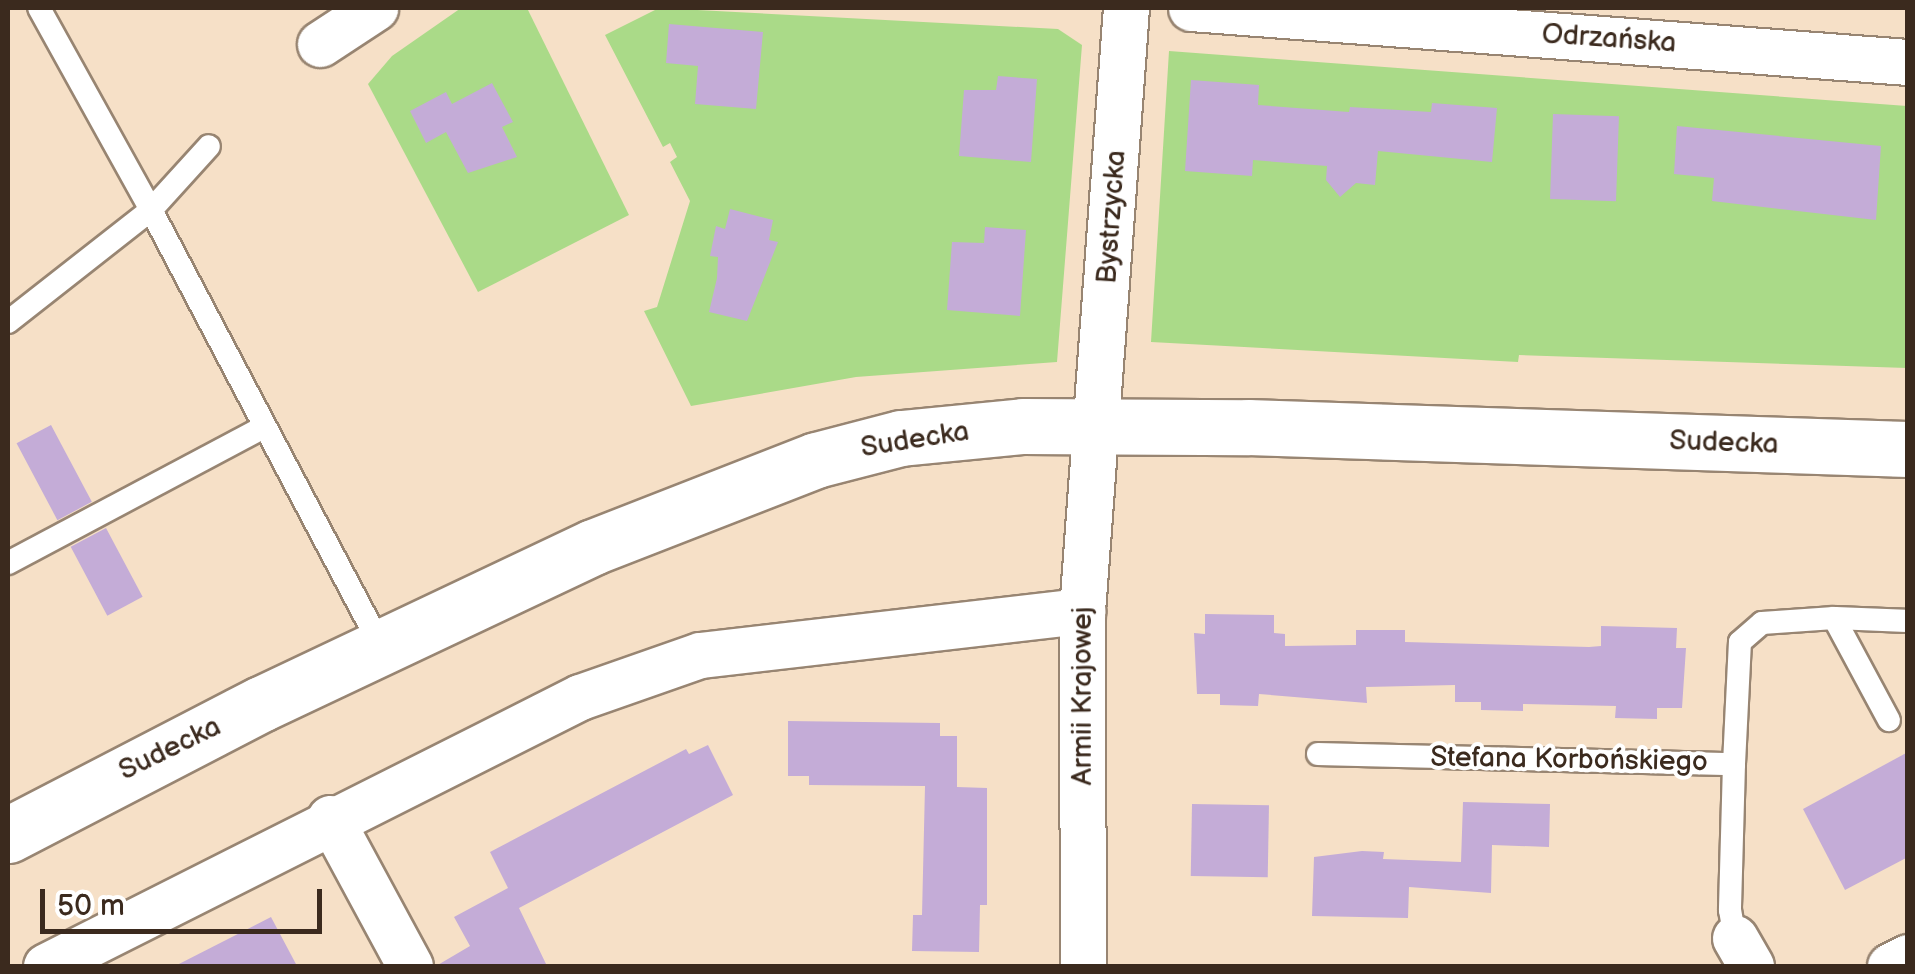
<!DOCTYPE html>
<html>
<head>
<meta charset="utf-8">
<style>
  body { margin:0 }
  #map { position:relative; width:1915px; height:974px; overflow:hidden; background:#f6e0c7; font-family:"Balsamiq Sans",sans-serif }
  div>[style] { position:absolute }
  .green>* { inset:0; background:#aada88 }
  .building>* { inset:0; background:#c4acd7; transform-origin:0 0 }
  .roads { filter:drop-shadow(2px 0 #988572) drop-shadow(-2px 0 #988572) drop-shadow(0 2px #988572) drop-shadow(0 -2px #988572) }
  .service>* { height:22px; margin:-11px; padding:0 11px; transform-origin:11px; border-radius:11px; background:#fff }
  .minor>* { height:45px; margin:-22.5px; padding:0 22.5px; transform-origin:22.5px; border-radius:22.5px; background:#fff }
  .tertiary>* { height:55px; margin:-27.5px; padding:0 27.5px; transform-origin:27.5px; border-radius:27.5px; background:#fff }
  span { translate:-50% -50%; white-space:nowrap; text-align:center; line-height:1.15; -webkit-text-stroke:8px #fff; paint-order:stroke }
  .street-label { font-size:28px; color:#3b2a1e }
  .frame { position:absolute; inset:0; border:10px solid #3b2a1e; pointer-events:none }
  .scale { position:absolute; left:40px; top:889px; width:282px; height:45px; box-sizing:border-box; border:5px solid #3b2a1e; border-top:0; padding-left:12px; font-size:30px; line-height:35px; white-space:nowrap; color:#3b2a1e; -webkit-text-stroke:8px #fff; paint-order:stroke }
</style>
</head>
<body>
<div id="map">
  <div class="green">
    <i style="clip-path:polygon(461px 8px,527px 8px,629px 215px,478px 292px,368px 84px,392px 56px)"></i>
    <i style="clip-path:polygon(659px 8px,1058px 29px,1082px 45px,1057px 362px,856px 377px,691px 406px,644px 311px,657px 307px,690px 201px,670px 162px,677px 157px,670px 143px,663px 147px,605px 35px)"></i>
    <i style="clip-path:polygon(1169px 51px,1907px 106px,1907px 368px,1519px 355px,1518px 362px,1151px 342px)"></i>
  </div>
  <div class="building">
    <i style="clip-path:polygon(669px 24px,763px 32px,756px 109px,695px 104px,698px 66px,666px 63px)"></i>
    <i style="clip-path:polygon(998px 76px,1037px 79px,1031px 162px,959px 156px,964px 90px,996px 90px)"></i>
    <i style="clip-path:polygon(1191px 80px,1259px 85px,1258px 105px,1349px 112px,1350px 107px,1431px 112px,1432px 103px,1497px 108px,1492px 162px,1378px 151px,1375px 185px,1356px 183px,1340px 197px,1326px 180px,1327px 166px,1253px 160px,1252px 176px,1185px 171px)"></i>
    <i style="clip-path:polygon(492px 83px,513px 122px,502px 127px,517px 157px,468px 173px,446px 132px,426px 143px,410px 111px,446px 92px,452px 104px)"></i>
    <i style="left:1553px;top:114px;width:66px;height:85px;rotate:2deg"></i>
    <i style="clip-path:polygon(1677px 126px,1881px 146px,1876px 220px,1712px 201px,1714px 178px,1674px 174px)"></i>
    <i style="clip-path:polygon(730px 209px,773px 220px,769px 240px,778px 242px,747px 321px,709px 312px,717px 278px,718px 257px,710px 256px,716px 226px,725px 229px)"></i>
    <i style="clip-path:polygon(985px 227px,1026px 230px,1020px 316px,947px 310px,952px 242px,984px 243px)"></i>
    <i style="left:51px;top:425px;width:87px;height:39px;rotate:62deg"></i>
    <i style="left:106px;top:528px;width:78px;height:40px;rotate:62deg"></i>
    <i style="clip-path:polygon(1205px 614px,1274px 615px,1274px 633px,1285px 634px,1285px 646px,1356px 645px,1356px 630px,1405px 630px,1405px 642px,1589px 647px,1601px 646px,1601px 626px,1677px 628px,1676px 648px,1686px 648px,1682px 708px,1657px 708px,1657px 719px,1615px 718px,1616px 706px,1523px 704px,1523px 711px,1481px 710px,1481px 702px,1455px 702px,1455px 685px,1366px 687px,1367px 703px,1259px 694px,1258px 706px,1220px 705px,1220px 694px,1197px 694px,1194px 633px,1205px 634px)"></i>
    <i style="clip-path:polygon(788px 721px,940px 723px,940px 736px,957px 736px,957px 787px,987px 788px,987px 905px,980px 905px,979px 952px,912px 951px,913px 915px,922px 915px,925px 786px,809px 785px,809px 776px,788px 776px)"></i>
    <i style="clip-path:polygon(708px 745px,733px 795px,519px 908px,547px 966px,436px 966px,470px 946px,454px 917px,508px 888px,490px 852px,686px 749px,689px 754px)"></i>
    <i style="clip-path:polygon(1908px 752px,1908px 857px,1845px 890px,1803px 809px)"></i>
    <i style="clip-path:polygon(1463px 802px,1550px 804px,1549px 847px,1492px 845px,1491px 893px,1409px 887px,1408px 918px,1312px 916px,1314px 857px,1362px 851px,1384px 852px,1383px 859px,1461px 862px)"></i>
    <i style="left:1192px;top:804px;width:77px;height:72px;rotate:1deg"></i>
    <i style="clip-path:polygon(271px 917px,297px 966px,175px 966px)"></i>
  </div>
  <div class="roads">
    <div class="service">
      <i style="left:39px;top:8px;width:231px;rotate:61deg"></i>
      <i style="left:151px;top:210px;width:86px;rotate:-47.8deg"></i>
      <i style="left:8px;top:322px;width:182px;rotate:-38.1deg"></i>
      <i style="left:151px;top:210px;width:494px;rotate:62.2deg"></i>
      <i style="left:8px;top:563px;width:290px;rotate:-28deg"></i>
      <i style="left:1834px;top:618px;width:74px;rotate:2.3deg"></i>
      <i style="left:1318px;top:754px;width:416px;rotate:1.4deg"></i>
      <i style="left:1734px;top:764px;width:146px;rotate:91.6deg"></i>
      <i style="left:1730px;top:910px;width:28px;rotate:80deg"></i>
      <i style="left:1734px;top:764px;width:122px;rotate:-87.2deg"></i>
      <i style="left:1740px;top:642px;width:29px;rotate:-41deg"></i>
      <i style="left:1762px;top:623px;width:72px;rotate:-4deg"></i>
      <i style="left:1834px;top:618px;width:116px;rotate:61.7deg"></i>
    </div>
    <div class="minor">
      <i style="left:1191px;top:8px;width:719px;rotate:4.31deg"></i>
      <i style="left:320px;top:44px;width:66px;rotate:-33.2deg"></i>
      <i style="left:330px;top:818px;width:168px;rotate:61.6deg"></i>
      <i style="left:1735px;top:938px;width:32px;rotate:60deg"></i>
      <i style="left:46px;top:966px;width:598px;rotate:-26.74deg"></i>
      <i style="left:580px;top:697px;width:127px;rotate:-19.3deg"></i>
      <i style="left:700px;top:655px;width:385px;rotate:-6.6deg"></i>
      <i style="left:1083px;top:966px;width:355px;rotate:-90.2deg"></i>
      <i style="left:1082px;top:611px;width:605px;rotate:-85.83deg"></i>
      <i style="left:1890px;top:966px;width:20px;rotate:-27deg"></i>
    </div>
    <div class="tertiary">
      <i style="left:8px;top:835px;width:285px;rotate:-27.4deg"></i>
      <i style="left:261px;top:704px;width:367px;rotate:-25.3deg"></i>
      <i style="left:593px;top:547px;width:239px;rotate:-21.3deg"></i>
      <i style="left:816px;top:460px;width:88px;rotate:-14.5deg"></i>
      <i style="left:901px;top:438px;width:123px;rotate:-5.6deg"></i>
      <i style="left:1023px;top:426px;width:225px;rotate:0.3deg"></i>
      <i style="left:1248px;top:427px;width:660px;rotate:1.91deg"></i>
    </div>
  </div>
  <div class="street-label">
    <span style="left:1609px;top:39px;rotate:4deg">Odrzańska</span>
    <span style="left:1112px;top:217px;rotate:-86deg">Bystrzycka</span>
    <span style="left:915px;top:440px;rotate:-9deg">Sudecka</span>
    <span style="left:1724px;top:443px;rotate:2deg">Sudecka</span>
    <span style="left:1083px;top:696px;rotate:-90deg">Armii Krajowej</span>
    <span style="left:170px;top:749px;rotate:-26deg">Sudecka</span>
    <span style="left:1569px;top:760px;rotate:1deg">Stefana Korbońskiego</span>
  </div>
  <div class="frame"></div>
  <div class="scale">50 m</div>
</div>
</body>
</html>
